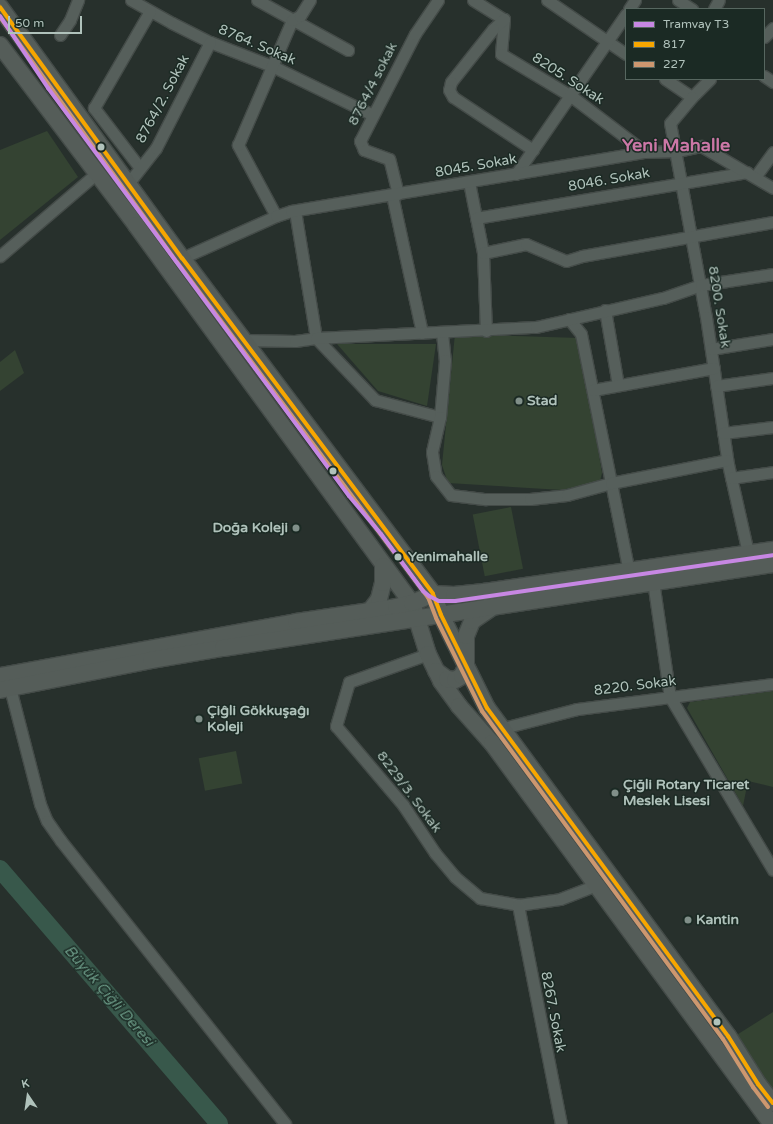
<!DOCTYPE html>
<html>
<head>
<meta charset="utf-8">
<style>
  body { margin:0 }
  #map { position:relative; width:773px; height:1124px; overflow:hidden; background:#27302c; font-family:"Varela Round",sans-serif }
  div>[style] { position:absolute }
  .green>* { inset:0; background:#344332; transform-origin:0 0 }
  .river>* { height:18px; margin:-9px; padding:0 9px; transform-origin:9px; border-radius:9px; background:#38584b }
  .roads { filter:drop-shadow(1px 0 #444b48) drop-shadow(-1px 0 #444b48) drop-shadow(0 1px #444b48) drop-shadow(0 -1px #444b48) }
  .street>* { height:11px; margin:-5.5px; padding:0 5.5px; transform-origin:5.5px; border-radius:5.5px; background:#565f5b }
  .secondary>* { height:16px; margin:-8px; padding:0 8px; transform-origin:8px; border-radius:8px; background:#555d59 }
  .bus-1>* { height:4px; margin:-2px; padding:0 2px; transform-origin:2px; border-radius:2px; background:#f7a600 }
  .bus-2>* { height:4px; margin:-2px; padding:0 2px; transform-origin:2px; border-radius:2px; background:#cd976f }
  .tram-1>* { height:4px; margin:-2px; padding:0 2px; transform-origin:2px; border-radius:2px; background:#c787e3 }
  .dots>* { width:11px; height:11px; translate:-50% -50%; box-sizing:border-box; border:2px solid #1b2a24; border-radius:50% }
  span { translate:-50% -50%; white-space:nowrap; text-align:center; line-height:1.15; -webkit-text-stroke:3px #1b2a24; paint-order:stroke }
  .street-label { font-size:14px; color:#b0c2bb }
  .poi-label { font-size:14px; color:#b0c2bb; font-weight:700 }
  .left { translate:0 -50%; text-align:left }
  .right { translate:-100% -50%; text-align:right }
  .stop-label { font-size:14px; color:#b0c2bb; font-weight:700 }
  .water-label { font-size:15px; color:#6d9d89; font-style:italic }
  .district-label { font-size:18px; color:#cb77a6; font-weight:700 }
  .legend { position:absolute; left:625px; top:8px; width:140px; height:72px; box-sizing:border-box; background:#1b2a24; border:1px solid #576760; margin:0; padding:5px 7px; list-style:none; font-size:12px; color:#b0c2bb }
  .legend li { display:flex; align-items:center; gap:8px; height:20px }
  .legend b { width:20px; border:1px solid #576760 }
  .north { position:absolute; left:8px; top:1076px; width:40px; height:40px; -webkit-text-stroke:3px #1b2a24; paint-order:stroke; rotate:347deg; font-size:11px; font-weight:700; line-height:16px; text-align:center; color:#b0c2bb }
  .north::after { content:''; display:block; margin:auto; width:14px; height:18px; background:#b0c2bb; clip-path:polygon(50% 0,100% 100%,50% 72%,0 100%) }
  .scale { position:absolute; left:8px; top:16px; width:74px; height:18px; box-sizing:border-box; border:2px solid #b0c2bb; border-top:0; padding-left:5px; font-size:12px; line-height:14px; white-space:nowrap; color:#b0c2bb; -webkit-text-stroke:3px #1b2a24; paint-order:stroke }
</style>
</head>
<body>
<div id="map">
  <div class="green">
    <i style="clip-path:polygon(47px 131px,78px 177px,0 240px,0 150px)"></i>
    <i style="clip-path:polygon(455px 334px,580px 338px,602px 473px,600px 481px,562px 490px,448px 483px,442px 465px)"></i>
    <i style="clip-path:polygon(337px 344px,436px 344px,427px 406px,378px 391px)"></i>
    <i style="clip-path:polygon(15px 350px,24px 373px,0 391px,0 362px)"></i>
    <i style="left:511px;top:507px;width:63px;height:39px;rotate:79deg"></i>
    <i style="clip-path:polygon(773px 691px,773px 787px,748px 781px,743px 806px,687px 708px,690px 702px)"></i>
    <i style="left:236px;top:751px;width:33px;height:38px;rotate:79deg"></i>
    <i style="clip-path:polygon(773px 1012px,773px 1090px,735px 1036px)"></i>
  </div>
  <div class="river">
    <i style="left:0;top:869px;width:336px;rotate:49.3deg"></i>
  </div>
  <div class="roads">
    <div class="street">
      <i style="left:131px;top:0;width:47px;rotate:29.3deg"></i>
      <i style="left:172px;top:23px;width:42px;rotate:26.6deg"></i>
      <i style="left:210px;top:42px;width:66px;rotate:21.2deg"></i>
      <i style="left:272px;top:66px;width:112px;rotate:25.9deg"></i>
      <i style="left:257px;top:0;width:104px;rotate:28.8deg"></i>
      <i style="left:473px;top:0;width:36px;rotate:32deg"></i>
      <i style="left:547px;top:0;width:96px;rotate:34.4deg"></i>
      <i style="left:678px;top:0;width:17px;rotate:33deg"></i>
      <i style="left:629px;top:9px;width:11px;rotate:-56deg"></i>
      <i style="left:714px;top:9px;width:10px;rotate:-61deg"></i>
      <i style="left:504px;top:19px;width:35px;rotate:95deg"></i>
      <i style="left:501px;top:54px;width:82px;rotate:31deg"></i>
      <i style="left:571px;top:96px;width:93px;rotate:37.1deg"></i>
      <i style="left:504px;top:19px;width:15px;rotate:138deg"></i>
      <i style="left:493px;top:29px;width:68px;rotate:128.4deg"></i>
      <i style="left:451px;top:82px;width:8px;rotate:104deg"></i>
      <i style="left:449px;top:90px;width:8px;rotate:60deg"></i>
      <i style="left:453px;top:97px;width:96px;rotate:33.5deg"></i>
      <i style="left:60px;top:35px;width:18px;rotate:-56deg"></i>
      <i style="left:70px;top:20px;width:22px;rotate:-68deg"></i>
      <i style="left:764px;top:37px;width:13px;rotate:-45deg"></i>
      <i style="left:764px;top:76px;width:11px;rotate:34deg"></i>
      <i style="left:665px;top:79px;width:32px;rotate:34deg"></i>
      <i style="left:710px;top:79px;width:25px;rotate:135deg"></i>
      <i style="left:692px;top:97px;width:34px;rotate:130deg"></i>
      <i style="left:670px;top:123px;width:197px;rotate:79.5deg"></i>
      <i style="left:706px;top:317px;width:149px;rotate:81.5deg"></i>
      <i style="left:728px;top:464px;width:91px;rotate:77.3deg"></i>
      <i style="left:140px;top:168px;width:76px;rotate:-127.5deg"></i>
      <i style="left:94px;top:108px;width:112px;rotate:-60deg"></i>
      <i style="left:516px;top:174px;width:194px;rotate:-55.5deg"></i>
      <i style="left:755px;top:177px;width:31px;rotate:-54deg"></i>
      <i style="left:469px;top:182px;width:72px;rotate:78.8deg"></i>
      <i style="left:483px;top:253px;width:78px;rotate:87.8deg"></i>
      <i style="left:127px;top:185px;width:47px;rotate:-51.9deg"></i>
      <i style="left:156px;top:148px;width:119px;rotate:-63deg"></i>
      <i style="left:398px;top:194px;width:36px;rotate:-104deg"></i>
      <i style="left:389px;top:159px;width:27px;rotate:-160deg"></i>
      <i style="left:364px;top:150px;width:10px;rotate:-114deg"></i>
      <i style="left:360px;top:141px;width:120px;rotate:-62.8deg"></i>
      <i style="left:415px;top:34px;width:41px;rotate:-55.9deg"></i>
      <i style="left:392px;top:195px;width:141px;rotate:77.7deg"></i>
      <i style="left:295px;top:211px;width:129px;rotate:80.6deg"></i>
      <i style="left:316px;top:338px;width:86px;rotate:46.4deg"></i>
      <i style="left:375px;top:400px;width:67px;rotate:14.7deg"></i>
      <i style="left:276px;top:216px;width:81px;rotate:-118.2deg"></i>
      <i style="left:238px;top:145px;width:136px;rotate:-66.6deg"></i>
      <i style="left:292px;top:20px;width:9px;rotate:-27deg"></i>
      <i style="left:300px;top:16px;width:19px;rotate:-58deg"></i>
      <i style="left:476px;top:218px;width:275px;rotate:-9.6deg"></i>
      <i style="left:483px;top:253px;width:44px;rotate:-11.8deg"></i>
      <i style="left:526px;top:244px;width:43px;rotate:23deg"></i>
      <i style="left:566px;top:261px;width:17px;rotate:-17deg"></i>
      <i style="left:582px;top:256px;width:194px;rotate:-10.1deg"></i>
      <i style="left:0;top:256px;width:128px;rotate:-40.6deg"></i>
      <i style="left:182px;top:258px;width:103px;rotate:-24.1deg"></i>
      <i style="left:276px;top:216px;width:16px;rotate:-18deg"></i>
      <i style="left:291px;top:211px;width:359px;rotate:-9.5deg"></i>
      <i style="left:645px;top:152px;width:32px;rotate:-2deg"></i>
      <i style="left:677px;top:151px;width:25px;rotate:-12deg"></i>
      <i style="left:701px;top:146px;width:83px;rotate:30.3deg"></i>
      <i style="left:605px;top:310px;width:76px;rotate:80.2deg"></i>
      <i style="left:569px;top:319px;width:19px;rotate:51deg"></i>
      <i style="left:581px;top:334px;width:242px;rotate:78.6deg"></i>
      <i style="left:442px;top:333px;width:27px;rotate:84deg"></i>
      <i style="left:445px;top:360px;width:57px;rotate:95deg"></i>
      <i style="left:440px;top:417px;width:36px;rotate:103deg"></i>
      <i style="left:432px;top:452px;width:24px;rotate:81deg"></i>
      <i style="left:436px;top:476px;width:24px;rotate:52deg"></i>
      <i style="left:451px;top:495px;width:35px;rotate:7deg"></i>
      <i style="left:486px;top:499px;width:44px"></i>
      <i style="left:530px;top:499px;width:37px;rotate:-6deg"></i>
      <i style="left:567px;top:495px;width:46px;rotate:-15.3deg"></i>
      <i style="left:611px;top:483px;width:118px;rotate:-11.2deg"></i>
      <i style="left:243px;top:340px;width:52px;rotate:1.1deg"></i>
      <i style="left:295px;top:341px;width:21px;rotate:-8deg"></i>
      <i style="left:316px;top:338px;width:220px;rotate:-2.9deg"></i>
      <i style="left:536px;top:327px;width:130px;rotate:-12.9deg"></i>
      <i style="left:663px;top:298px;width:40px;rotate:-18.9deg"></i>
      <i style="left:701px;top:285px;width:73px;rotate:-8.7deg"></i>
      <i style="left:711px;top:349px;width:63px;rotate:-9.2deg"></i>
      <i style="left:716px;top:386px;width:58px;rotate:-8deg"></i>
      <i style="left:593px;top:390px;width:123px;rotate:-10.3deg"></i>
      <i style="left:723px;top:433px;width:50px;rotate:-6.8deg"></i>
      <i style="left:731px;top:478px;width:42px;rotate:-8.1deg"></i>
      <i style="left:653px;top:581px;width:117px;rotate:81.7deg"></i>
      <i style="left:670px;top:697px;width:201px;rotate:59.2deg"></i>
      <i style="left:428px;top:654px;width:84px;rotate:160.5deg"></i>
      <i style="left:349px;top:682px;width:46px;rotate:106.5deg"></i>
      <i style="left:336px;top:726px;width:104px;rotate:49.7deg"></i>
      <i style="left:403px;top:805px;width:58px;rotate:56.3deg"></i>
      <i style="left:435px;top:853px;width:31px;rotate:50deg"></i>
      <i style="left:455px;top:877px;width:33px;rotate:40deg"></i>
      <i style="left:480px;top:898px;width:39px;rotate:10deg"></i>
      <i style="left:518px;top:905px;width:42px;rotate:-8.1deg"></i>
      <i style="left:560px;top:899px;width:40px;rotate:-21deg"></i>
      <i style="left:10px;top:688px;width:120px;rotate:75.5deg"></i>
      <i style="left:40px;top:804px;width:18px;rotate:68deg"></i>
      <i style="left:47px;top:821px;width:24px;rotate:55deg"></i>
      <i style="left:61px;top:841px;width:361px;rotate:51.6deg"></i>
      <i style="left:503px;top:728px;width:76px;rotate:-14.4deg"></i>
      <i style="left:577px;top:709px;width:198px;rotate:-7.3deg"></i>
      <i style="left:518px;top:905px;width:223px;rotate:78.9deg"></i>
    </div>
    <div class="secondary">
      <i style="left:0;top:7px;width:310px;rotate:54.1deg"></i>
      <i style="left:182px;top:258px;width:419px;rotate:53.2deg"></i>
      <i style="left:433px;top:594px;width:22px;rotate:69deg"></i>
      <i style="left:441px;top:615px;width:104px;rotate:63.7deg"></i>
      <i style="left:487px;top:708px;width:407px;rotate:53.7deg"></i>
      <i style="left:728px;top:1036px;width:57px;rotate:58deg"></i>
      <i style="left:758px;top:1084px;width:24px;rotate:52deg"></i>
      <i style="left:0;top:45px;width:226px;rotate:52.9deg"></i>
      <i style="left:136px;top:225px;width:468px;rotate:53.9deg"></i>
      <i style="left:412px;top:603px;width:53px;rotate:72.6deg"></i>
      <i style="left:428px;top:654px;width:30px;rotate:64deg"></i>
      <i style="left:441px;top:681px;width:31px;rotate:54deg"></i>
      <i style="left:459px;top:706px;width:50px;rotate:48.3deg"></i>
      <i style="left:492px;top:743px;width:473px;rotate:53.7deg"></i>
      <i style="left:370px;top:611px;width:15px;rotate:-53deg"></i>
      <i style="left:379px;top:599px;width:16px;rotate:-76deg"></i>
      <i style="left:383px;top:583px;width:17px;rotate:-90deg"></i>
      <i style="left:436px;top:671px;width:14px;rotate:36deg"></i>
      <i style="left:447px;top:679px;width:8px;rotate:7deg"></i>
      <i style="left:455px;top:680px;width:8px;rotate:-30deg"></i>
      <i style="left:462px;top:676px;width:11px;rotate:-68deg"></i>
      <i style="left:466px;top:666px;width:30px;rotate:-90deg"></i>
      <i style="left:466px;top:636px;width:16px;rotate:-68deg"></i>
      <i style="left:472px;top:621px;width:22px;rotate:-34deg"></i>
      <i style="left:0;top:676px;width:301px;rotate:-10.3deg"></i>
      <i style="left:296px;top:622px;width:101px;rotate:-8.5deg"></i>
      <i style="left:396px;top:607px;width:16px;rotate:-14deg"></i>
      <i style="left:412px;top:603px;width:23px;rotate:-23deg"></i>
      <i style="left:433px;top:594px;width:21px;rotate:3deg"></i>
      <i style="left:454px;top:595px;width:30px;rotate:-6deg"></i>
      <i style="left:484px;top:592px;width:292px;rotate:-8.3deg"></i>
      <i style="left:0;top:690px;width:154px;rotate:-11.2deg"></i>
      <i style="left:151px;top:660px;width:73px;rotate:-9.5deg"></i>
      <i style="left:223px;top:648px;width:556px;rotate:-8.68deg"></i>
    </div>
  </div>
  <div class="bus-1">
    <i style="left:0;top:7px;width:310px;rotate:54.1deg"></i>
    <i style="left:182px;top:258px;width:419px;rotate:53.2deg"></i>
    <i style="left:433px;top:594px;width:22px;rotate:69deg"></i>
    <i style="left:441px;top:615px;width:104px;rotate:63.7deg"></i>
    <i style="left:487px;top:708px;width:407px;rotate:53.7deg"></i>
    <i style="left:728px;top:1036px;width:57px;rotate:58deg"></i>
    <i style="left:758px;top:1084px;width:24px;rotate:52deg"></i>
  </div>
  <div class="bus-2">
    <i style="left:0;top:17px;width:302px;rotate:54.2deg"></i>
    <i style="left:177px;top:262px;width:419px;rotate:53.2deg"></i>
    <i style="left:428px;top:597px;width:22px;rotate:69deg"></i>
    <i style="left:436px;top:618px;width:104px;rotate:63.7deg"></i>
    <i style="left:482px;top:711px;width:407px;rotate:53.7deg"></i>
    <i style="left:723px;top:1039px;width:57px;rotate:58deg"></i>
    <i style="left:753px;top:1087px;width:25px;rotate:53deg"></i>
  </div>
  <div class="tram-1">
    <i style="left:0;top:16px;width:87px;rotate:56.3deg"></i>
    <i style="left:48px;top:88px;width:507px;rotate:53.58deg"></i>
    <i style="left:349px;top:496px;width:50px;rotate:49.9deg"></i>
    <i style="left:381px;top:534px;width:71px;rotate:53.6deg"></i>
    <i style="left:423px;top:591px;width:8px;rotate:40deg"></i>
    <i style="left:429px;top:596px;width:11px;rotate:27deg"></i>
    <i style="left:439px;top:601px;width:16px"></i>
    <i style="left:455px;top:601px;width:321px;rotate:-8.2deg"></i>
  </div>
  <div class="dots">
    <i style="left:101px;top:147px;background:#b0c2bb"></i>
    <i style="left:519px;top:401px;background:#808f89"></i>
    <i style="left:333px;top:471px;background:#b0c2bb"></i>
    <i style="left:296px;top:528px;background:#808f89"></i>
    <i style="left:398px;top:557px;background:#b0c2bb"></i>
    <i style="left:199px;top:719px;background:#808f89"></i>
    <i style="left:615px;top:793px;background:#808f89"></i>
    <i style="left:688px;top:920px;background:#808f89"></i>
    <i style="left:717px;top:1022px;background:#b0c2bb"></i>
  </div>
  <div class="street-label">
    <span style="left:257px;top:45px;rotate:23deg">8764. Sokak</span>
    <span style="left:568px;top:79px;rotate:33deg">8205. Sokak</span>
    <span style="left:373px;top:84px;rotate:-63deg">8764/4 sokak</span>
    <span style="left:163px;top:99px;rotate:-62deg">8764/2. Sokak</span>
    <span style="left:476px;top:166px;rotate:-10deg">8045. Sokak</span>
    <span style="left:609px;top:180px;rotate:-10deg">8046. Sokak</span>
    <span style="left:719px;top:307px;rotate:81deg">8200. Sokak</span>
    <span style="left:635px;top:686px;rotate:-7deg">8220. Sokak</span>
    <span style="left:409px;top:792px;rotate:53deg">8229/3. Sokak</span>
    <span style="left:553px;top:1012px;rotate:79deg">8267. Sokak</span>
  </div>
  <div class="poi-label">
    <span class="left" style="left:527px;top:401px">Stad</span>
    <span class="right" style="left:288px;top:528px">Doğa Koleji</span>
    <span class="left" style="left:207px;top:719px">Çiĝli Gökkuşaĝı<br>Koleji</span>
    <span class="left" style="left:623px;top:793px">Çiğli Rotary Ticaret<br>Meslek Lisesi</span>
    <span class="left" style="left:696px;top:920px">Kantin</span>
  </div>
  <div class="stop-label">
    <span class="left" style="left:408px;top:557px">Yenimahalle</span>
  </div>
  <div class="water-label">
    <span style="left:109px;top:996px;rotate:49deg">Büyük Çiğli Deresi</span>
  </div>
  <div class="district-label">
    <span style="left:676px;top:145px">Yeni Mahalle</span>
  </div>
  <ul class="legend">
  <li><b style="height:5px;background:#c787e3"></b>Tramvay T3</li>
  <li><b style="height:5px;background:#f7a600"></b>817</li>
  <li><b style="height:5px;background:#cd976f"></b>227</li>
  </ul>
  <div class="north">K</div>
  <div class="scale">50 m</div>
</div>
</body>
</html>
